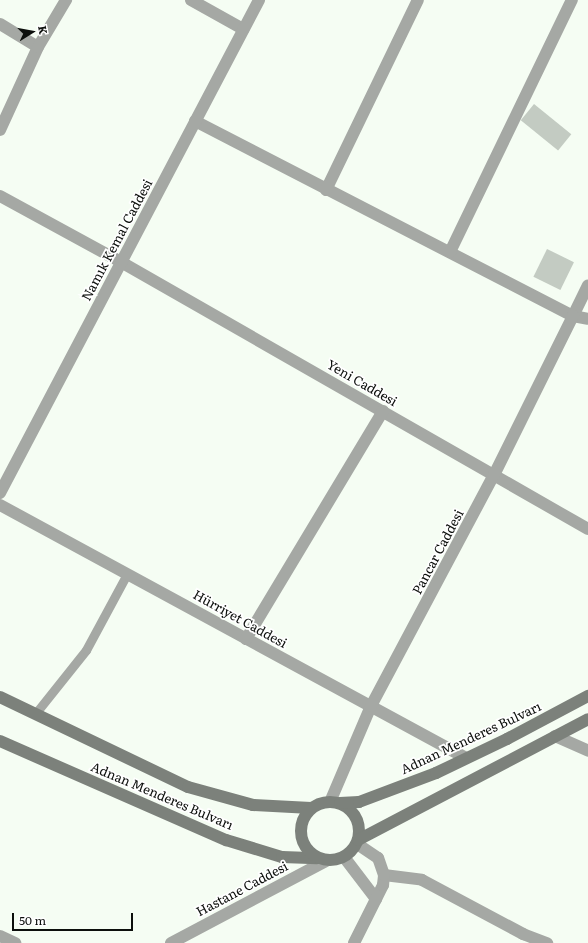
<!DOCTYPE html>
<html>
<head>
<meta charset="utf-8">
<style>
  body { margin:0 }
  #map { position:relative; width:588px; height:943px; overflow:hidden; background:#f5fdf3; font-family:Literata,serif }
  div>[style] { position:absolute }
  .building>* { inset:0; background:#c3cbc2; transform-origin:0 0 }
  .service>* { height:9px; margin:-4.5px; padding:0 4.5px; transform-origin:4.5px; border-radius:4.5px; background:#a5a8a4 }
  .minor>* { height:12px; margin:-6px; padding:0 6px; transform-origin:6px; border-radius:6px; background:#a5a8a4 }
  .tertiary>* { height:12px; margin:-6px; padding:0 6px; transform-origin:6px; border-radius:6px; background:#a5a8a4 }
  .secondary>* { height:12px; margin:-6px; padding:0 6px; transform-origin:6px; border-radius:6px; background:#7c817b }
  .secondary>.ring { margin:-6px; padding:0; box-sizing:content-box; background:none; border:12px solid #7c817b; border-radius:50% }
  span { translate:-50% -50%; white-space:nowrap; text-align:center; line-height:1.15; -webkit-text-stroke:3.5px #fff; paint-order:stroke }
  .street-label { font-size:13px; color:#0c0f0c }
  .north { position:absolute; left:12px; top:12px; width:40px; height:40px; -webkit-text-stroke:3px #fff; paint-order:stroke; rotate:79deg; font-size:11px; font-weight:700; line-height:16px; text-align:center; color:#0c0f0c }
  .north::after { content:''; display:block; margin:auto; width:14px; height:18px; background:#0c0f0c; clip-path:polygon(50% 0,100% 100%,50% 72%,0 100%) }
  .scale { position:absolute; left:12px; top:913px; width:121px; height:18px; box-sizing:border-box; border:2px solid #0c0f0c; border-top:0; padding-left:5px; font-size:12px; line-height:14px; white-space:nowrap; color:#0c0f0c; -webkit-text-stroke:3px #fff; paint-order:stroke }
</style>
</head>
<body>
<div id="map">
  <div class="building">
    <i style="left:534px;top:104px;width:48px;height:21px;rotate:39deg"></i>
    <i style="left:547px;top:249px;width:30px;height:31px;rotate:26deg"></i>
  </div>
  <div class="service">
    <i style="left:35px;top:714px;width:82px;rotate:-51.4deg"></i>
    <i style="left:86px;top:650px;width:86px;rotate:-61.7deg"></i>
  </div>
  <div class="minor">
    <i style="left:191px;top:0;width:60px;rotate:29.1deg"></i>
    <i style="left:0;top:24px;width:44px;rotate:31.2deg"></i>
    <i style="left:195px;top:121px;width:425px;rotate:27.3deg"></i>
    <i style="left:573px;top:316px;width:15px;rotate:11deg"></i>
    <i style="left:0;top:130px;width:91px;rotate:-65.4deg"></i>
    <i style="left:38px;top:47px;width:55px;rotate:-59.2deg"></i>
    <i style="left:326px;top:190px;width:211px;rotate:-64.2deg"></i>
    <i style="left:0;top:196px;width:138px;rotate:28.6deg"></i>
    <i style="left:121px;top:262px;width:538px;rotate:29.76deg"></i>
    <i style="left:450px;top:252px;width:280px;rotate:-64.2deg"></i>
    <i style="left:573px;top:316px;width:34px;rotate:-64deg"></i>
    <i style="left:0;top:505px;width:530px;rotate:28.5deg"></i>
    <i style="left:246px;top:639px;width:266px;rotate:-59deg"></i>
    <i style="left:555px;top:736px;width:36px;rotate:24deg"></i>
    <i style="left:384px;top:875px;width:38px;rotate:7deg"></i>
    <i style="left:422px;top:880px;width:115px;rotate:28.1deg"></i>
    <i style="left:523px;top:934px;width:26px;rotate:21deg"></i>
    <i style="left:0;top:936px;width:17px;rotate:25deg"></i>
  </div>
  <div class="tertiary">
    <i style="left:0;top:493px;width:557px;rotate:-62.28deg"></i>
    <i style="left:330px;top:802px;width:104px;rotate:-66.9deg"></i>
    <i style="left:371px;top:706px;width:262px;rotate:-62deg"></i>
    <i style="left:494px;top:475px;width:178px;rotate:-63.6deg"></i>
    <i style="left:344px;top:857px;width:53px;rotate:52.7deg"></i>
    <i style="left:171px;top:943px;width:175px;rotate:-27.9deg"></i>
    <i style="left:354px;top:943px;width:65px;rotate:-63.4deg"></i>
    <i style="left:383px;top:885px;width:10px;rotate:-84deg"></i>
    <i style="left:384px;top:875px;width:18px;rotate:-109deg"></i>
    <i style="left:378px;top:858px;width:25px;rotate:-146deg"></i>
  </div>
  <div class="secondary">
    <i style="left:0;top:697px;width:208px;rotate:25.6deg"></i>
    <i style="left:188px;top:787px;width:67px;rotate:15.5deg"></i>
    <i style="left:253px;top:805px;width:58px;rotate:3deg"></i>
    <i style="left:0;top:741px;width:247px;rotate:23.7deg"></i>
    <i style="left:226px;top:840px;width:59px;rotate:16.9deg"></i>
    <i style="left:282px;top:857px;width:35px;rotate:2deg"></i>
    <i class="ring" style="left:301px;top:802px;width:46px;height:46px"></i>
    <i style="left:340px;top:803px;width:19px;rotate:-3deg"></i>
    <i style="left:359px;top:802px;width:82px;rotate:-20.6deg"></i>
    <i style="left:436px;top:773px;width:79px;rotate:-25.6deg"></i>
    <i style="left:507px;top:739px;width:92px;rotate:-28deg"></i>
    <i style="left:358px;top:840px;width:260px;rotate:-27.7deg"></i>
  </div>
  <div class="street-label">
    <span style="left:117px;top:240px;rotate:-62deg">Namık Kemal Caddesi</span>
    <span style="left:362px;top:383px;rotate:30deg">Yeni Caddesi</span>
    <span style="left:438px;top:552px;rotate:-62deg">Pancar Caddesi</span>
    <span style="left:240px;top:619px;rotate:29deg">Hürriyet Caddesi</span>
    <span style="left:471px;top:738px;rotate:-25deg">Adnan Menderes Bulvarı</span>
    <span style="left:162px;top:796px;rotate:23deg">Adnan Menderes Bulvarı</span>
    <span style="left:242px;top:889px;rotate:-28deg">Hastane Caddesi</span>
  </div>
  <div class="north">K</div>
  <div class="scale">50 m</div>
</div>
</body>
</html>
